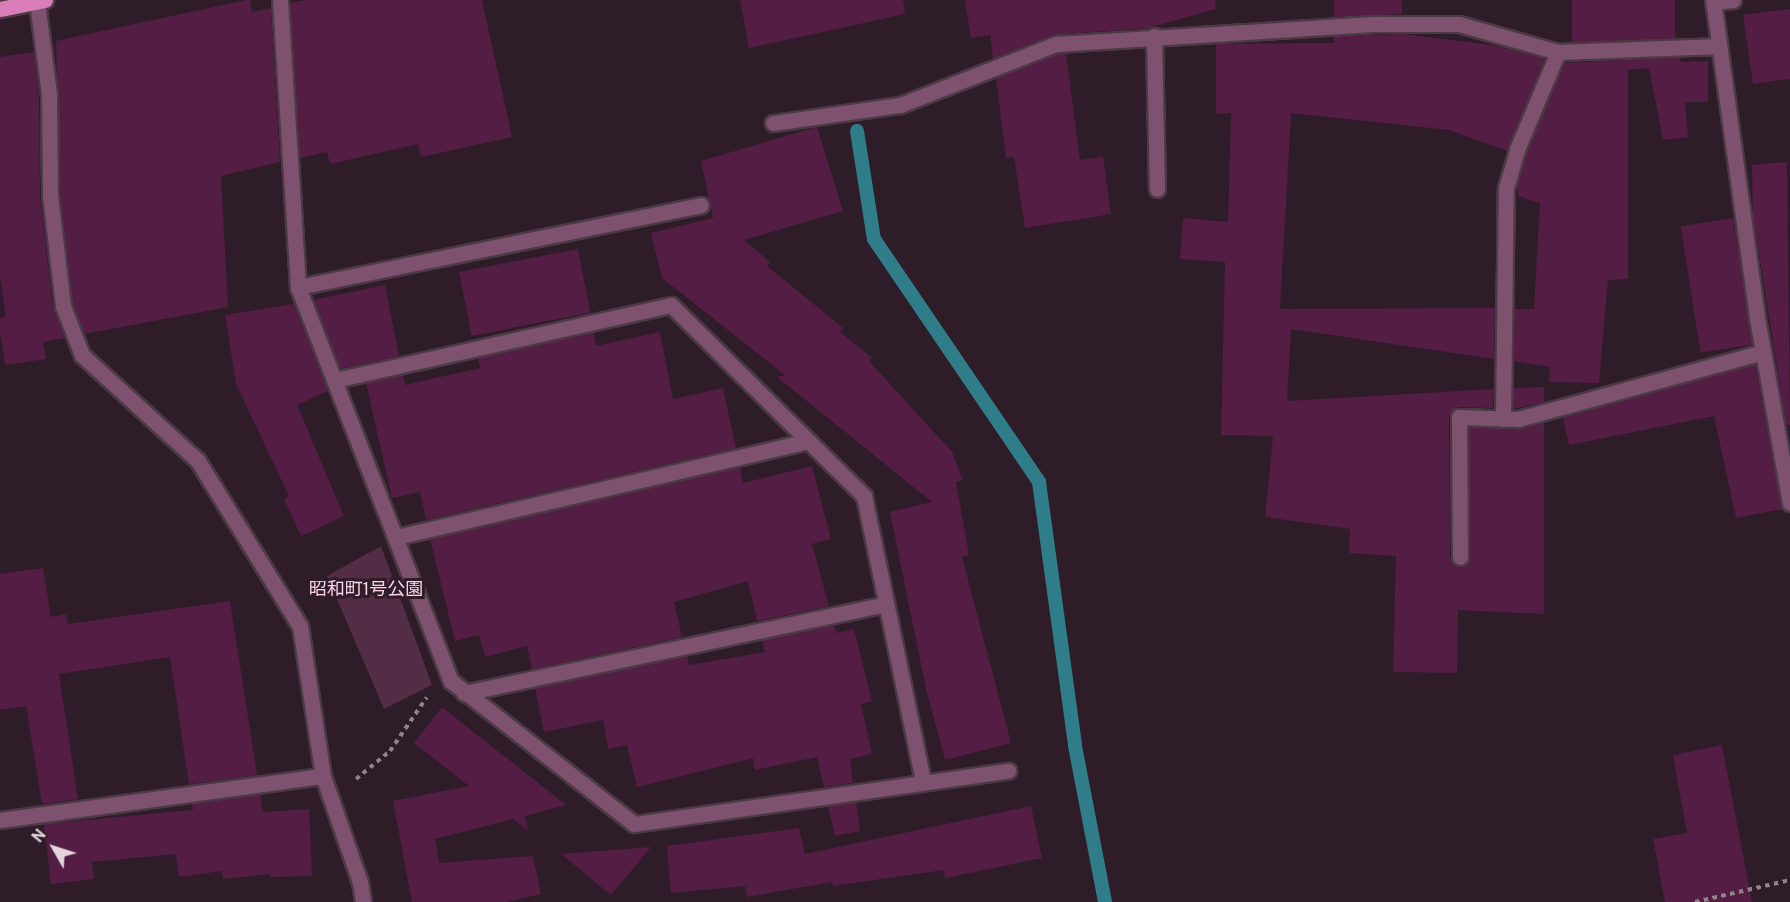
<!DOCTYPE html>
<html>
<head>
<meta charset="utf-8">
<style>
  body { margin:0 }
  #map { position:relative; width:1790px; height:902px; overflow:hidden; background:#2e1c28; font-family:Overpass,"Noto Sans JP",sans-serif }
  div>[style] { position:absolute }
  .green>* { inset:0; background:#522d45 }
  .stream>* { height:14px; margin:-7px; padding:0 7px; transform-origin:7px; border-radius:7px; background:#2e7d89 }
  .building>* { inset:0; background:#541d43; transform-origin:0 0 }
  .path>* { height:4px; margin-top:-2px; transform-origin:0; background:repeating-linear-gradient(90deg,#91818b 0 4.5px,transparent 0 9px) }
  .roads { filter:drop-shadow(2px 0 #4b3a45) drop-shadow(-2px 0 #4b3a45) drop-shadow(0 2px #4b3a45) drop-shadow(0 -2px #4b3a45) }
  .minor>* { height:15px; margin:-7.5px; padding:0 7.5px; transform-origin:7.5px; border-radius:7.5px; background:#7e526e }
  .major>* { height:15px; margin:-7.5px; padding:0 7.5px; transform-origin:7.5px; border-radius:7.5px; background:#d97eb9 }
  span { translate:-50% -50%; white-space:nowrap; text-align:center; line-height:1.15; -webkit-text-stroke:6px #2e1c28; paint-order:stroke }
  .park-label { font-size:18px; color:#f8d3e9 }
  .north { position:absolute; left:24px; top:818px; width:60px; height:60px; -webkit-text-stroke:4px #2e1c28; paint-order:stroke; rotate:309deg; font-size:16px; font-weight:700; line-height:24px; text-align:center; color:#e2d5dc }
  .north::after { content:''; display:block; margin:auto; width:21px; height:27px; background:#e2d5dc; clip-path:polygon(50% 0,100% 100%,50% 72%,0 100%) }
</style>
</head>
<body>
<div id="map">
  <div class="green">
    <i style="clip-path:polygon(381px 546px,432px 685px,384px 709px,327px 576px)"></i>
  </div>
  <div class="stream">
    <i style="left:857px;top:131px;width:109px;rotate:81.1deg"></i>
    <i style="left:874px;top:239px;width:294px;rotate:55.8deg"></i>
    <i style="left:1039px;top:482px;width:266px;rotate:82.2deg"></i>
    <i style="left:1075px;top:746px;width:159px;rotate:79.1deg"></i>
  </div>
  <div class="building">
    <i style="clip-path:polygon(246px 0,250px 0,252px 12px,271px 8px,280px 162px,221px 176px,228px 307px,84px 334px,73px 304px,60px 194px,56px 41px)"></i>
    <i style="clip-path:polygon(306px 0,482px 0,512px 137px,421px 157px,418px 144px,330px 164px,327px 152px,300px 158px,290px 3px)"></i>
    <i style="clip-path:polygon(740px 0,903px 0,905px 14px,749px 48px)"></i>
    <i style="clip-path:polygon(965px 0,1215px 0,1216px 9px,1148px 28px,1053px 35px,993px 58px,990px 35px,971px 38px)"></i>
    <i style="clip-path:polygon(1334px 0,1402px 0,1402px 14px,1334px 17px)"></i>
    <i style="left:1572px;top:0;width:103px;height:42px"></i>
    <i style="clip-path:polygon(1790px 9px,1790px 79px,1753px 84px,1743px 15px)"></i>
    <i style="clip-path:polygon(1402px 34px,1492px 45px,1545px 58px,1507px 151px,1449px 130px,1291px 113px,1280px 309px,1495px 308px,1494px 359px,1291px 329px,1287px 401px,1494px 389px,1493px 408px,1459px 407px,1449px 416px,1450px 557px,1459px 567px,1470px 557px,1469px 427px,1518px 429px,1544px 422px,1544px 614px,1458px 610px,1457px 673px,1393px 672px,1396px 556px,1349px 553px,1350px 529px,1265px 517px,1273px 436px,1221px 435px,1225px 262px,1180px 259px,1183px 218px,1228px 222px,1231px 113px,1216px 114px,1216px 44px,1334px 43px,1334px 36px)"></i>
    <i style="clip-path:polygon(34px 52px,39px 95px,40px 196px,53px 307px,65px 338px,43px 342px,46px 359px,5px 365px,0 331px,0 318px,6px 317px,0 277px,0 57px)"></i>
    <i style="clip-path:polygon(1069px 53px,1066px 54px,1080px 160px,1103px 157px,1111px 214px,1025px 228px,1014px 157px,1006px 158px,996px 78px,1058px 54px)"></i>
    <i style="clip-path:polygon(1680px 57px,1681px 62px,1708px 61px,1708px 102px,1685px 102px,1688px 137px,1663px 140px,1649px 68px,1628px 70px,1628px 279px,1608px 280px,1599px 383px,1549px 382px,1550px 367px,1514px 361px,1514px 309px,1534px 309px,1540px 203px,1518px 196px,1517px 185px,1527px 150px,1564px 63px)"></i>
    <i style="clip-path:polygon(817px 127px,843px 211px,744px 240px,770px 262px,767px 266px,843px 328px,840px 332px,872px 358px,869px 361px,952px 452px,963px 480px,956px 482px,969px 555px,962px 557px,1011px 743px,945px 760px,926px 689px,890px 512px,932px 502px,777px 377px,785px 375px,662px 278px,651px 233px,713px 218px,701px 161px)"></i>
    <i style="clip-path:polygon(1787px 162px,1790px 425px,1786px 425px,1753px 215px,1752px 165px)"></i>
    <i style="left:1733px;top:218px;width:128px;height:53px;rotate:81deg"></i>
    <i style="left:578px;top:249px;width:65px;height:121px;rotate:79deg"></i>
    <i style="clip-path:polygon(385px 285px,399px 356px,340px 369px,314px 300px)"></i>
    <i style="clip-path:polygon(294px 304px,328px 391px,297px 405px,344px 516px,301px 536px,284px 499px,289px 496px,236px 384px,225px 315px)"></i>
    <i style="clip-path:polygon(593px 332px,596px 346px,660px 332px,673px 399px,723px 388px,736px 448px,426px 520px,420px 492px,392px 498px,366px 383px,403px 375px,405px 385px,480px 368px,478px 358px)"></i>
    <i style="clip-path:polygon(1755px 364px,1782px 509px,1736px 518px,1714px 416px,1569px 445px,1563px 418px)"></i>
    <i style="clip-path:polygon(1544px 387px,1544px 402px,1513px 409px,1513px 388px)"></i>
    <i style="clip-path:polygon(812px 466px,831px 539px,812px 544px,829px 606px,757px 621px,748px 581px,674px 602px,682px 637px,532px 669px,527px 646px,485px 657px,479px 635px,455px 641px,430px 539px,740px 467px,743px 483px)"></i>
    <i style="clip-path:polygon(43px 568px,51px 617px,66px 614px,68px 624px,230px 601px,257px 775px,189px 784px,170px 657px,59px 674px,78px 799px,42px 804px,26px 706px,0 710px,0 574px)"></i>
    <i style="clip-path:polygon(834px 625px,836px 633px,854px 629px,872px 701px,861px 704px,872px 754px,850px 759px,853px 783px,824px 787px,817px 757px,755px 770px,753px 758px,637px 787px,627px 745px,608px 749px,603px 720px,544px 732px,535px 688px,687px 656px,689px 665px,765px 652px,762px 640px)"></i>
    <i style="clip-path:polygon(442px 707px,566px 805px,525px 816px,528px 831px,513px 819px,435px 839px,439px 863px,533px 856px,541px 894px,506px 902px,412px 902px,393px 801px,469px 786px,414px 743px)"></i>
    <i style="clip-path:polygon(1722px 745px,1752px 902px,1665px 902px,1653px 839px,1687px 833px,1673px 755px)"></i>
    <i style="clip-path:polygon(260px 794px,263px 812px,309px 809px,312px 876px,270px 877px,269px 874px,223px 879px,222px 871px,179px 877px,176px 854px,92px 862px,94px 879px,51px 884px,44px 824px,193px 810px,192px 804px)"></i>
    <i style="clip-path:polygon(856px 802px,860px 831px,835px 836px,828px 806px)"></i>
    <i style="clip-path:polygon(1031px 806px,1042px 858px,945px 878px,944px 870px,833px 886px,832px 882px,747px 897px,745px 886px,671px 893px,667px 846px,799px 828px,805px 854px)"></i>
    <i style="clip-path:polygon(651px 847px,611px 895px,561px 854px)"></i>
  </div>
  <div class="path">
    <i style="left:356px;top:779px;width:44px;rotate:-39.5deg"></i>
    <i style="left:390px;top:751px;width:65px;rotate:-55.6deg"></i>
    <i style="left:1695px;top:902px;width:98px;rotate:-13deg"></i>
  </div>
  <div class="roads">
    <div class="minor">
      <i style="left:280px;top:0;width:288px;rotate:86.4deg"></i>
      <i style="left:298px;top:287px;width:423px;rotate:68.8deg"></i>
      <i style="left:451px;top:681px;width:232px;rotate:38deg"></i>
      <i style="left:634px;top:824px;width:378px;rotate:-8.1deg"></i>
      <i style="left:1713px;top:0;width:321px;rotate:82.1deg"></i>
      <i style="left:1757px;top:318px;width:188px;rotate:79.9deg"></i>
      <i style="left:37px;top:2px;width:93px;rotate:82.6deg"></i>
      <i style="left:49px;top:94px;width:101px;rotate:89.4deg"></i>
      <i style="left:50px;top:195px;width:112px;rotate:83.3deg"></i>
      <i style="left:63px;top:306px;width:53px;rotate:68.8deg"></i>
      <i style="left:82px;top:355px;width:157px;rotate:42.4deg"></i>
      <i style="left:198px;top:461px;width:194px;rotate:58.3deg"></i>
      <i style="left:300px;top:626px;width:152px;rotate:81.3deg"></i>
      <i style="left:323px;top:776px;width:112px;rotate:70.8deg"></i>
      <i style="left:360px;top:882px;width:20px;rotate:81deg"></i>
      <i style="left:1714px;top:2px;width:19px;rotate:-6deg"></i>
      <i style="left:1154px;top:36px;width:153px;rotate:88.9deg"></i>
      <i style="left:773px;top:123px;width:128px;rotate:-8.1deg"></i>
      <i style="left:900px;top:105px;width:168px;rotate:-21.4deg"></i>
      <i style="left:1056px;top:44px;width:322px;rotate:-3.6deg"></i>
      <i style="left:1377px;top:24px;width:82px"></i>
      <i style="left:1459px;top:24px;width:103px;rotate:15.8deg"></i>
      <i style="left:298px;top:287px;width:411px;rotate:-11.5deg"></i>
      <i style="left:335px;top:380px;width:344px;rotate:-12.6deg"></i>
      <i style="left:671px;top:305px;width:272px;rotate:44.7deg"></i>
      <i style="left:864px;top:496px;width:292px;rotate:78.3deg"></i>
      <i style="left:1503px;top:419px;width:231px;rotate:-89.3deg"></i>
      <i style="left:1506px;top:188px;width:43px;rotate:-73.7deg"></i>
      <i style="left:1518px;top:147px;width:103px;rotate:-67.2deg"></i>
      <i style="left:1558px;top:52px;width:161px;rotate:-2.1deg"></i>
      <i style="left:396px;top:537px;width:423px;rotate:-13.1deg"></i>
      <i style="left:1460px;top:557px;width:140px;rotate:-90.4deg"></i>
      <i style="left:1459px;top:417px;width:59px;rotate:1.9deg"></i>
      <i style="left:1518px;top:419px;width:254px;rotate:-15.3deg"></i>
      <i style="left:464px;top:693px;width:430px;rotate:-11.9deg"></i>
      <i style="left:0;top:820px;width:326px;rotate:-7.8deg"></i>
    </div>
    <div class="major">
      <i style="left:0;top:9px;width:46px;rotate:-11.3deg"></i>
    </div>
  </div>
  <div class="park-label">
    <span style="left:366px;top:591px">昭和町1号公園</span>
  </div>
  <div class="north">N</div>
</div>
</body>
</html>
